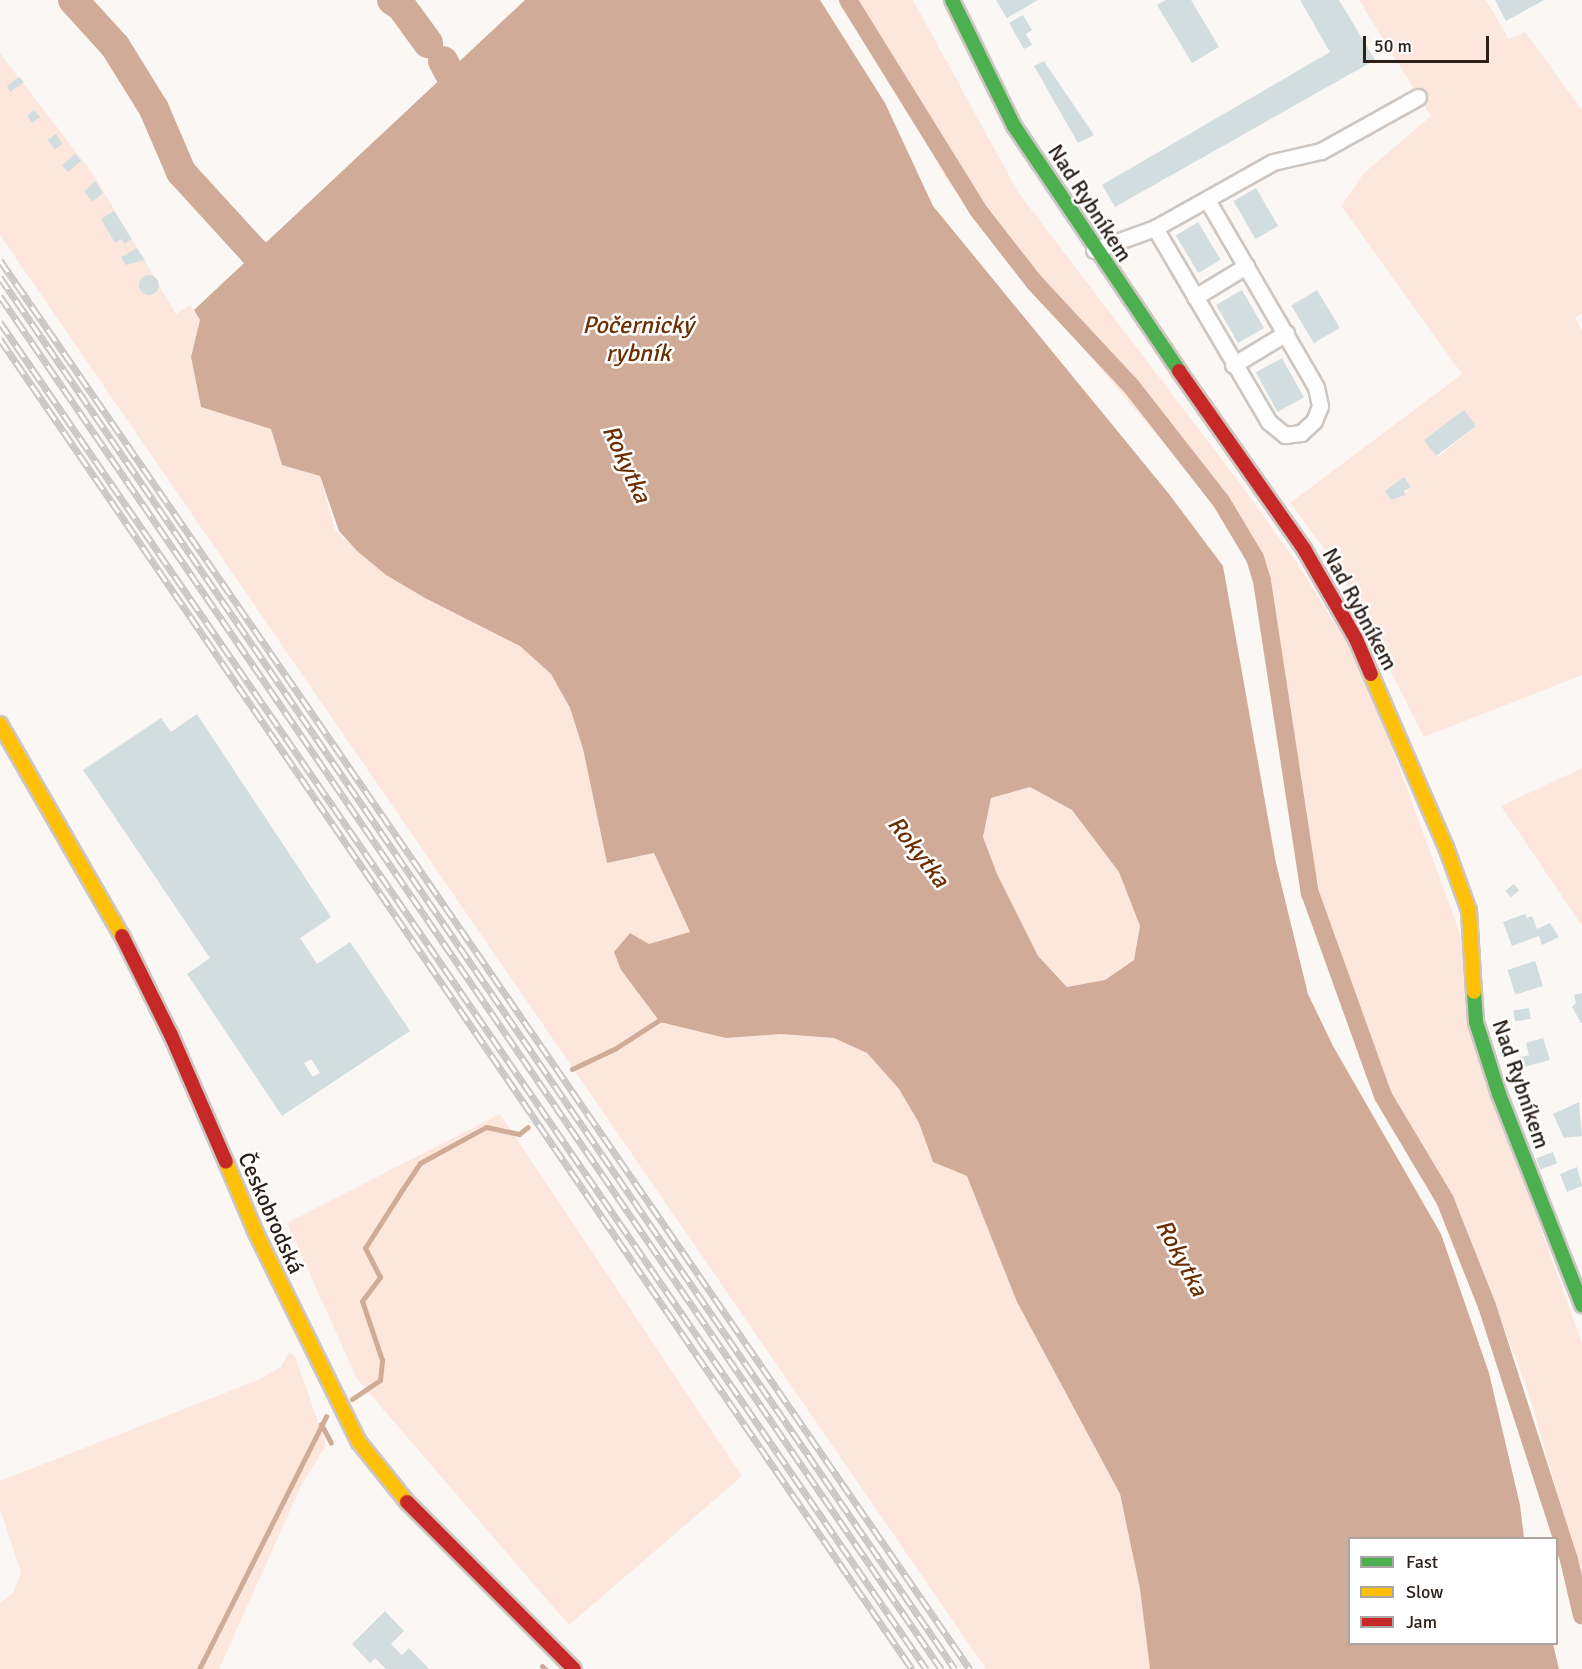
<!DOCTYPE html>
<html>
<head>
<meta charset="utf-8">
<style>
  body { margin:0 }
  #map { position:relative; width:1582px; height:1669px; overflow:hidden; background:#fbf7f5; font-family:Signika,sans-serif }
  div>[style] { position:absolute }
  .green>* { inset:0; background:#fde7dc }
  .water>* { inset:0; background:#d0ac98 }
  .stream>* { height:5px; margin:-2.5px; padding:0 2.5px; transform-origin:2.5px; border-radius:2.5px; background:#d0ac98 }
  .canal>* { height:18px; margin:-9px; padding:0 9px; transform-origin:9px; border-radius:9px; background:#d0ac98 }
  .river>* { height:30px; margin:-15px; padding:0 15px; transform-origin:15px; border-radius:15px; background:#d0ac98 }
  .building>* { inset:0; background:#d1dddf; transform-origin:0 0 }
  .round { border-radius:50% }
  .roads { filter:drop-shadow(2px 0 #cdc6c1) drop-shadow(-2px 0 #cdc6c1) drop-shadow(0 2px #cdc6c1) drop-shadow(0 -2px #cdc6c1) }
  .street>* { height:15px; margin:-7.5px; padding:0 7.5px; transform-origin:7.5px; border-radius:7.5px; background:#fefefe }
  .fast>* { height:14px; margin:-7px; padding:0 7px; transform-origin:7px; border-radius:7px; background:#4caf50 }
  .slow>* { height:14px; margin:-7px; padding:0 7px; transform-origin:7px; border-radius:7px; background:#ffc107 }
  .jam>* { height:14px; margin:-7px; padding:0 7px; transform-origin:7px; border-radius:7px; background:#c62828 }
  .rail>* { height:7px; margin-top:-3.5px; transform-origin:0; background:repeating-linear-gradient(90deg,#fff 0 14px,#c9c7c5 0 28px); box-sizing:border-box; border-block:2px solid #c9c7c5 }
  span { translate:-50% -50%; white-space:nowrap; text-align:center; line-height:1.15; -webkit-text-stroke:5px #fff; paint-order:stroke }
  .street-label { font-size:22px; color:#2c2019 }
  .water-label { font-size:24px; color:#6c2e00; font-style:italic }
  .legend { position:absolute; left:1348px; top:1537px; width:210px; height:108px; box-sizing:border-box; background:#fff; border:2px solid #aba6a3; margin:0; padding:8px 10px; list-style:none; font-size:18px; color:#2c2019 }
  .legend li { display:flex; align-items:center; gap:12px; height:30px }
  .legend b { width:30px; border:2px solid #aba6a3 }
  .scale { position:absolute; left:1363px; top:36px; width:126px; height:27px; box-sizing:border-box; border:3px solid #2c2019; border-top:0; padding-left:8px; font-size:18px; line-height:21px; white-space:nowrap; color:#2c2019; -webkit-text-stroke:4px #fff; paint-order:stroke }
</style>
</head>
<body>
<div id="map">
  <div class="green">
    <i style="clip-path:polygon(855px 0,913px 0,1018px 192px,1239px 482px,1295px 560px,1362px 666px,1458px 928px,1515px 1157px,1582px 1343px,1582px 1579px,1528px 1391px,1460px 1212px,1406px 1118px,1383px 1096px,1382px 1065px,1329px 936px,1287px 740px,1267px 613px,1252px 561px,1214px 502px,1025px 280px,945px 177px)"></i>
    <i style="clip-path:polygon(evenodd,1359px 0,1486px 0,1509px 39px,1525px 32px,1582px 110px,1582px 313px,1575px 318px,1582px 331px,1582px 675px,1424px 737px,1336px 564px,1290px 503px,1462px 374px,1341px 206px,1363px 174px,1431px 116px,1359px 0,1463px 411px,1476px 426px,1438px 457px,1426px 442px,1463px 411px,1359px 0,1404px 477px,1411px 486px,1401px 498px,1394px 484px,1404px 477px)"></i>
    <i style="clip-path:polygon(0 53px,93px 174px,176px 314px,190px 305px,200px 320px,191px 357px,201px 407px,271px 429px,282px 465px,320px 476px,335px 530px,357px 551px,386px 575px,425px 598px,467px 616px,520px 646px,551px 674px,570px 708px,583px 749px,607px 863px,654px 853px,691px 933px,649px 944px,726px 1038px,781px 1034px,834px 1038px,867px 1053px,899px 1089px,919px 1123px,933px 1162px,967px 1175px,1017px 1302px,1120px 1494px,1140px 1589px,1150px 1669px,986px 1669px,0 235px)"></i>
    <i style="clip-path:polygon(1582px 768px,1582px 926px,1501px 806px)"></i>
    <i style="clip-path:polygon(1030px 787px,1072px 810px,1119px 872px,1140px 926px,1134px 960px,1105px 980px,1068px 987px,1038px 956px,997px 874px,983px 837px,991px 798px)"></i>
    <i style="clip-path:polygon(500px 1114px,742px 1476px,569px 1625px,357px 1379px,287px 1223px)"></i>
    <i style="clip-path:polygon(289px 1352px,295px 1356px,326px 1445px,301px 1486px,219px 1669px,0 1669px,0 1603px,13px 1593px,21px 1573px,0 1509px,0 1481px,258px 1380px,281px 1367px)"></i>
  </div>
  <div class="water">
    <i style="clip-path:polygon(evenodd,525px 0,820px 0,885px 103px,933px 206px,1169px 494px,1223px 566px,1276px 863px,1308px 994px,1333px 1046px,1441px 1234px,1489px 1373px,1520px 1505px,1524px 1538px,1350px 1538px,1350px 1644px,1553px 1644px,1559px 1669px,1150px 1669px,1140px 1589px,1120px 1494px,1017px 1302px,967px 1176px,933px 1162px,919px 1123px,899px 1089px,867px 1053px,834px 1038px,781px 1034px,726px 1038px,660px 1022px,621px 970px,614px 952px,630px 933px,649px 944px,690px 932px,654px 853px,607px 863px,583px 749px,570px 708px,551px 674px,520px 646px,425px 598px,386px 575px,357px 551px,339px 531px,320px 476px,282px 465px,271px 429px,201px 407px,191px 357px,200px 320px,194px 310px,525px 0,1030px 787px,1072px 810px,1119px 872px,1140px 926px,1134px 960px,1105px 980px,1067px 987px,1038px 956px,997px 874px,983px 837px,991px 798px,1030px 787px)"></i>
  </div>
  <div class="stream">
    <i style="left:572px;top:1069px;width:49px;rotate:-25.5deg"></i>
    <i style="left:616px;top:1048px;width:57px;rotate:-32.9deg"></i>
    <i style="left:352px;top:1399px;width:34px;rotate:-34deg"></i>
    <i style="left:380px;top:1380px;width:20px;rotate:-84deg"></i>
    <i style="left:382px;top:1360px;width:62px;rotate:-108.7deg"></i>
    <i style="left:362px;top:1301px;width:30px;rotate:-53deg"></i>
    <i style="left:380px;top:1277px;width:33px;rotate:-117deg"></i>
    <i style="left:365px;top:1248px;width:69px;rotate:-57.5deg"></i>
    <i style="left:402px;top:1190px;width:32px;rotate:-56deg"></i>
    <i style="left:420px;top:1163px;width:75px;rotate:-28.6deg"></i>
    <i style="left:486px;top:1127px;width:34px;rotate:12deg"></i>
    <i style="left:519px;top:1134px;width:11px;rotate:-38deg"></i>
    <i style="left:321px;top:1424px;width:21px;rotate:62deg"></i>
    <i style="left:542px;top:1666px;width:4px;rotate:45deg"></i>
    <i style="left:199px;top:1669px;width:283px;rotate:-63.3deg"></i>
  </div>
  <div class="canal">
    <i style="left:848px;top:0;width:247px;rotate:58.2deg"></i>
    <i style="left:978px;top:210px;width:91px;rotate:52.1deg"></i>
    <i style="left:1034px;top:282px;width:142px;rotate:47deg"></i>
    <i style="left:1131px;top:386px;width:146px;rotate:52deg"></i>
    <i style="left:1221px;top:501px;width:66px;rotate:59.2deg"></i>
    <i style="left:1255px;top:558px;width:24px;rotate:73deg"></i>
    <i style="left:1262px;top:581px;width:316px;rotate:81.3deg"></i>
    <i style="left:1310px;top:893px;width:216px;rotate:70.2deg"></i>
    <i style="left:1383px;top:1096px;width:121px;rotate:59.2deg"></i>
    <i style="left:1445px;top:1200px;width:114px;rotate:68.4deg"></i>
    <i style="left:1487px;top:1306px;width:267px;rotate:72.1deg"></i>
    <i style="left:1569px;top:1560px;width:57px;rotate:76.9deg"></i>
  </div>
  <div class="river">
    <i style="left:73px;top:0;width:62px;rotate:47.6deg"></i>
    <i style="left:115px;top:46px;width:74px;rotate:58.2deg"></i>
    <i style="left:154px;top:109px;width:69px;rotate:66.8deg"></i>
    <i style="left:181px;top:172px;width:110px;rotate:47.6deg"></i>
    <i style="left:255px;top:253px;width:43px;rotate:32.6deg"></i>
    <i style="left:392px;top:0;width:11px;rotate:34deg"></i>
    <i style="left:401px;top:6px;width:46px;rotate:53.9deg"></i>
    <i style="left:443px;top:61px;width:53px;rotate:62deg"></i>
  </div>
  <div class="building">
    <i style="clip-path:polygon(996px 0,1038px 0,1007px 18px)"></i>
    <i style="clip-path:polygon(1166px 0,1191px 0,1219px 47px,1192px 63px,1157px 5px)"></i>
    <i style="clip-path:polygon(1300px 0,1339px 0,1375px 60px,1115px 207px,1102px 185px,1330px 52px)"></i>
    <i style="clip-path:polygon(1495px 0,1544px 0,1506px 21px)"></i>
    <i style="clip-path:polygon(1023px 15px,1032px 30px,1026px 34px,1032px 45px,1024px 49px,1009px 23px)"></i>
    <i style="clip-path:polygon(1044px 61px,1094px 135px,1078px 143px,1034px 66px)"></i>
    <i style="clip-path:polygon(19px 77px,24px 82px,10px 92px,7px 86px)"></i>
    <i style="clip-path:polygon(34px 110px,40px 117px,32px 123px,27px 116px)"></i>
    <i style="left:56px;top:134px;width:12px;height:10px;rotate:55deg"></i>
    <i style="left:75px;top:154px;width:9px;height:17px;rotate:49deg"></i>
    <i style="clip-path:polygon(95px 181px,103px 193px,92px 202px,84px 191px)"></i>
    <i style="left:1256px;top:188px;width:44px;height:26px;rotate:60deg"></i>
    <i style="clip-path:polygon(114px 211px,132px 239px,124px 244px,122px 239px,115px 243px,101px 219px)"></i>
    <i style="left:1198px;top:222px;width:44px;height:26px;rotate:59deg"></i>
    <i style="clip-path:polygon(137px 248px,145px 260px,126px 265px,121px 257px)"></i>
    <i class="round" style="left:139px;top:275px;width:20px;height:20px"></i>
    <i style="left:1242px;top:290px;width:44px;height:30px;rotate:60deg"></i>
    <i style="left:1317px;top:290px;width:44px;height:30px;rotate:59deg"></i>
    <i style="left:1282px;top:358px;width:45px;height:30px;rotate:61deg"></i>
    <i style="left:1464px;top:410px;width:20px;height:50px;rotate:53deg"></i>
    <i style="clip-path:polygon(1404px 477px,1411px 487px,1404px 491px,1406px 495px,1391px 500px,1385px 491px)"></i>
    <i style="clip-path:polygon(evenodd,197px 714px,331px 917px,300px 938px,317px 964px,350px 942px,410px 1031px,282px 1116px,187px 974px,210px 958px,83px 770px,161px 718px,171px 732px,197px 714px,311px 1059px,320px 1073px,313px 1077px,304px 1063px,311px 1059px)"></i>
    <i style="left:1514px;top:884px;width:8px;height:11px;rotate:50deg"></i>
    <i style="clip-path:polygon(1525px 914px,1527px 918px,1532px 916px,1537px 929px,1550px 923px,1559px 937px,1542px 945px,1539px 936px,1512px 946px,1503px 922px)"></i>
    <i style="left:1535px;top:961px;width:26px;height:29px;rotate:72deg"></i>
    <i style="clip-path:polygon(1582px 993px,1582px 1023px,1581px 1023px,1572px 1007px,1576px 1003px,1574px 995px)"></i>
    <i style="left:1529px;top:1008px;width:11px;height:16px;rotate:80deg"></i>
    <i style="clip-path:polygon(1543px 1038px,1550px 1060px,1517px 1069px,1515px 1059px,1529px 1055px,1526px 1043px)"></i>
    <i style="clip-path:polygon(1579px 1102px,1582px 1136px,1564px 1138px,1553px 1114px)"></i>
    <i style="left:1553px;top:1152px;width:12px;height:18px;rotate:70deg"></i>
    <i style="clip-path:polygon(1577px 1167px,1582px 1186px,1567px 1192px,1560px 1174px)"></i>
    <i style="clip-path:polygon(385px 1611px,404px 1631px,391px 1644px,402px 1655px,409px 1648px,429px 1669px,386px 1669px,375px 1658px,370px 1663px,352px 1644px)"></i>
  </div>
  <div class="roads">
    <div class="street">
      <i style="left:1155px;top:228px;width:225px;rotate:59.6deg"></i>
      <i style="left:1269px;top:422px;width:21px;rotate:39deg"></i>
      <i style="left:1285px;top:435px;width:16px;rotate:-7deg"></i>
      <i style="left:1301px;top:433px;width:18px;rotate:-43deg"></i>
      <i style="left:1314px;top:421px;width:16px;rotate:-68deg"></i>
      <i style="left:1320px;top:406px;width:19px;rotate:-102deg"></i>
      <i style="left:1316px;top:387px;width:216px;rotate:-120.2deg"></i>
      <i style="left:1094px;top:250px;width:65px;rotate:-19.8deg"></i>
      <i style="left:1155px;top:228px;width:135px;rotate:-29.2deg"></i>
      <i style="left:1273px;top:162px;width:49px;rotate:-12.9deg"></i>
      <i style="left:1321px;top:151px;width:111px;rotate:-29.1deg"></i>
      <i style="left:1195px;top:297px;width:60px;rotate:-31.3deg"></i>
      <i style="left:1233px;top:365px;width:62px;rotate:-31.1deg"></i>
    </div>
    <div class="fast">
      <i style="left:952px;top:0;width:140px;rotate:63.8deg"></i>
      <i style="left:1014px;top:126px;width:295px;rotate:56deg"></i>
      <i style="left:1474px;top:992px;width:30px;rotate:86deg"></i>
      <i style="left:1476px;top:1022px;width:76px;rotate:72.3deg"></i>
      <i style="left:1499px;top:1094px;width:227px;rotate:68.5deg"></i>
    </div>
    <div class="slow">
      <i style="left:1371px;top:674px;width:189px;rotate:66.6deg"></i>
      <i style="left:1446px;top:847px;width:68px;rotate:70.2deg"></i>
      <i style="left:1469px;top:911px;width:81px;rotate:86.5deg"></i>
      <i style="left:0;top:724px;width:245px;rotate:60.1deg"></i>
      <i style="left:226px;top:1162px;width:77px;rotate:67.1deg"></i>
      <i style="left:256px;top:1233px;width:233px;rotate:63.8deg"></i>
      <i style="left:359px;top:1442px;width:77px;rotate:51.3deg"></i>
    </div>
    <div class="jam">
      <i style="left:1179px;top:371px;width:218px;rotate:54.9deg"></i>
      <i style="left:1304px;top:549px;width:104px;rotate:60deg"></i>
      <i style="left:1356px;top:639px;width:38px;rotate:67deg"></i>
      <i style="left:122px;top:936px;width:110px;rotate:63.7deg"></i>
      <i style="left:171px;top:1035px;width:138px;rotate:66.6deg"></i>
      <i style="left:407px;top:1502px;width:236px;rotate:45deg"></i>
    </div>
  </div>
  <div class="rail">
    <i style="left:0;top:260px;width:1711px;rotate:55.46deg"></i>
    <i style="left:0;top:277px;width:1688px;rotate:55.55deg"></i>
    <i style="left:0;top:296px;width:1665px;rotate:55.57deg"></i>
    <i style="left:0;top:322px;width:1635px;rotate:55.49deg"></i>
    <i style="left:0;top:339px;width:1613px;rotate:55.56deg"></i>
  </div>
  <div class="street-label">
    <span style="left:1090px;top:203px;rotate:57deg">Nad Rybníkem</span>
    <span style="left:1360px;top:609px;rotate:62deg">Nad Rybníkem</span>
    <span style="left:1521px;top:1084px;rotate:71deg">Nad Rybníkem</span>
    <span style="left:271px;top:1213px;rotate:66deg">Českobrodská</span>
  </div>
  <div class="water-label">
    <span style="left:638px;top:340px">Počernický<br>rybník</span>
    <span style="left:626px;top:464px;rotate:65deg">Rokytka</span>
    <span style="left:918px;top:852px;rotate:52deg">Rokytka</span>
    <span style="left:1181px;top:1258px;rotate:62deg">Rokytka</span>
  </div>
  <ul class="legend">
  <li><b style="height:8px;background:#4caf50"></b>Fast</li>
  <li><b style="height:8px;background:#ffc107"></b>Slow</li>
  <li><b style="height:8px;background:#c62828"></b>Jam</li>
  </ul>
  <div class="scale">50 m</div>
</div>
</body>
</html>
